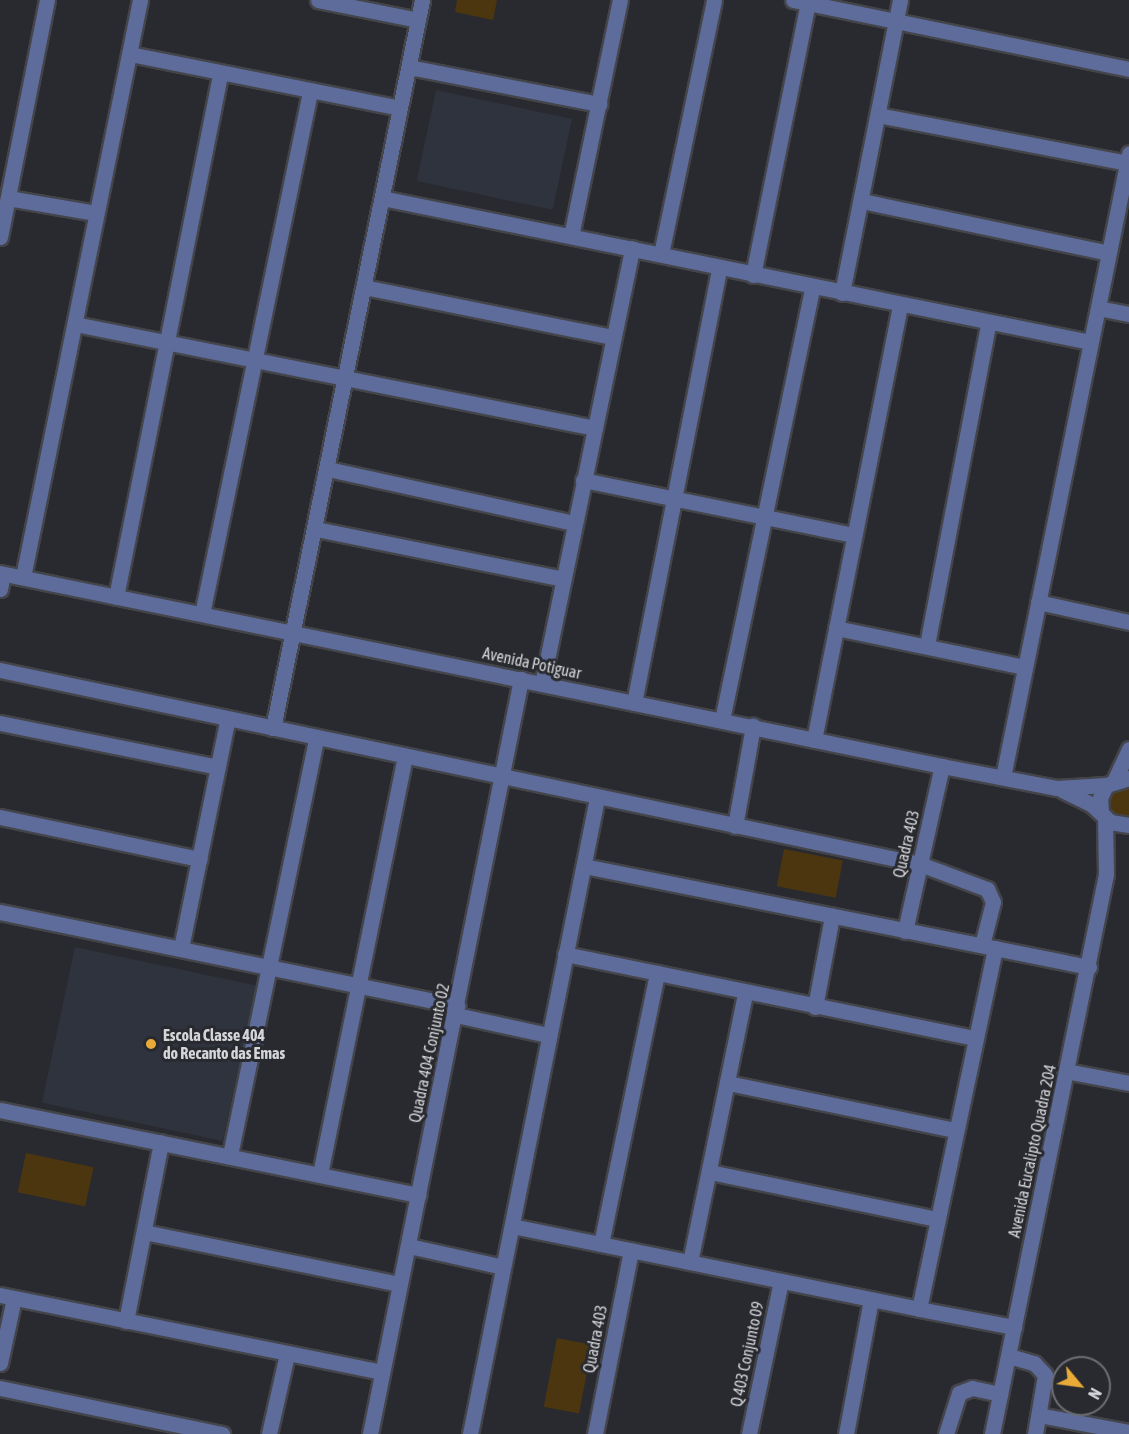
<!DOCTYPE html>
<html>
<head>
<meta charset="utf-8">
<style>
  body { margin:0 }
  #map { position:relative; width:1129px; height:1434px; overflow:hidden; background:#282a2f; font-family:"Asap Condensed",sans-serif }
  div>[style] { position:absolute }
  .built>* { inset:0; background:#2f333e; transform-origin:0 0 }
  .green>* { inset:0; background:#4c360f; transform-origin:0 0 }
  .roads { filter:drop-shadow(2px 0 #44454a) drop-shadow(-2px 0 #44454a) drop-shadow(0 2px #44454a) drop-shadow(0 -2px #44454a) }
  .minor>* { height:15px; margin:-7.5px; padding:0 7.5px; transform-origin:7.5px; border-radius:7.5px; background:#5e6c9c }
  .dots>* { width:16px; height:16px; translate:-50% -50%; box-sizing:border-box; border:3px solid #282a2f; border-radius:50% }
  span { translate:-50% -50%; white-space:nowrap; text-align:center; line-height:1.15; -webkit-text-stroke:6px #282a2f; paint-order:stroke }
  .street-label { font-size:16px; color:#d4d5d8 }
  .poi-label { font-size:16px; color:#d4d5d8; font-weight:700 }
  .left { translate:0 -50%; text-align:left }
  .north { position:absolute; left:1051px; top:1356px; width:60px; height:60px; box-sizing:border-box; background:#282a2f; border:2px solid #6d6e73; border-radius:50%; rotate:119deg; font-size:16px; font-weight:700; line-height:24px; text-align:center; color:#d4d5d8 }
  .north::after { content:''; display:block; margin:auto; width:21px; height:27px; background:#e9ab38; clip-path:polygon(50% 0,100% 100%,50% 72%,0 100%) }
</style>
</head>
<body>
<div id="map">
  <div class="built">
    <i style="left:436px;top:90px;width:139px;height:93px;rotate:12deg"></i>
    <i style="left:75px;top:947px;width:185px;height:159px;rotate:12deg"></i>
  </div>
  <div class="green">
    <i style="clip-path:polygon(457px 0,497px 0,493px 20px,455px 12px)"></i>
    <i style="clip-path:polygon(1129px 783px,1129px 821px,1107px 813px,1105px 794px)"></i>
    <i style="left:784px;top:849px;width:60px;height:38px;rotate:11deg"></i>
    <i style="left:26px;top:1153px;width:69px;height:40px;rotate:12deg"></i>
    <i style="left:557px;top:1338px;width:36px;height:70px;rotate:11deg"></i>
  </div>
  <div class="roads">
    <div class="minor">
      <i style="left:318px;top:0;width:102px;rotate:11.3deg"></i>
      <i style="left:793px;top:0;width:343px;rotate:11.6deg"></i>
      <i style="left:130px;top:54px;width:275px;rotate:11.3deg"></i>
      <i style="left:409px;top:67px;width:194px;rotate:11deg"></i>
      <i style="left:878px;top:115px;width:254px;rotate:10.9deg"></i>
      <i style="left:8px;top:198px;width:89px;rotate:9.7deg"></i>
      <i style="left:382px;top:198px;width:722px;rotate:11.5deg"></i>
      <i style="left:862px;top:201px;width:252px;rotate:11.9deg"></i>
      <i style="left:571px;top:236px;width:241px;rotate:-78.3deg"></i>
      <i style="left:0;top:237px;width:242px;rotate:-78.8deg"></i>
      <i style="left:661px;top:254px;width:259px;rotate:-78.2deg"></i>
      <i style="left:753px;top:275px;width:278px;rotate:-78.6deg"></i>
      <i style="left:364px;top:287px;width:254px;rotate:11.4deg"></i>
      <i style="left:842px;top:293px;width:299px;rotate:-78.8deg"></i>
      <i style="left:1098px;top:308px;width:32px;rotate:11deg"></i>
      <i style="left:75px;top:324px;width:530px;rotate:11.31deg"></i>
      <i style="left:328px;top:469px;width:252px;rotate:12.4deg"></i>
      <i style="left:583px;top:480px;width:277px;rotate:11.5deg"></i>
      <i style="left:316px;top:529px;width:252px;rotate:11.4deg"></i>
      <i style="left:0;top:573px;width:962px;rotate:11.58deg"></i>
      <i style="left:942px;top:766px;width:116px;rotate:10.9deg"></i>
      <i style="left:1056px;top:788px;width:50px;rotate:-3.4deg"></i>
      <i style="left:23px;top:577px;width:589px;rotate:-78.54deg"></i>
      <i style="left:0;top:589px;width:15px;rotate:-79deg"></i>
      <i style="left:116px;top:597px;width:532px;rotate:-78.73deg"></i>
      <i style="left:1038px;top:602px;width:93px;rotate:12.4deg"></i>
      <i style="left:202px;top:614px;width:533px;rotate:-78.31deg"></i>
      <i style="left:836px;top:628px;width:193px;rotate:11.7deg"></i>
      <i style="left:927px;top:645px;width:327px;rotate:-79.2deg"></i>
      <i style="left:0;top:670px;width:940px;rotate:11.91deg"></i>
      <i style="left:920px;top:864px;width:72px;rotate:20.5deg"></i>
      <i style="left:987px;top:889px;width:14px;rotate:65deg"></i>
      <i style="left:993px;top:902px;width:44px;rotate:104.3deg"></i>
      <i style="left:542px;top:684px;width:445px;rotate:-78.3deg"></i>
      <i style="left:634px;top:703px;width:443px;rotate:-78.9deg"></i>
      <i style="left:722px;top:720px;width:441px;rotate:-78.2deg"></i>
      <i style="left:0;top:723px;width:222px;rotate:11.4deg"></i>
      <i style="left:273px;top:728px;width:743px;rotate:-78.43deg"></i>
      <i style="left:814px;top:740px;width:443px;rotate:-78.8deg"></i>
      <i style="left:1003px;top:777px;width:636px;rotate:-78.57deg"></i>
      <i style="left:1115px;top:779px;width:33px;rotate:-65deg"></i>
      <i style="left:1062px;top:790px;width:32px;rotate:26deg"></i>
      <i style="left:1091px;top:804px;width:26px;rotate:43deg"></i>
      <i style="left:1110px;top:822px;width:19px;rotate:9deg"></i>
      <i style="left:1101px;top:812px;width:14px;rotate:-94deg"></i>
      <i style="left:1100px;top:798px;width:14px;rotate:-65deg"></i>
      <i style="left:1106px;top:785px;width:24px;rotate:-17deg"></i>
      <i style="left:0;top:817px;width:204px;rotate:11.9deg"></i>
      <i style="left:735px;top:826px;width:102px;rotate:-79.8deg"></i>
      <i style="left:584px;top:866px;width:515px;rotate:11.31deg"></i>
      <i style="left:0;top:912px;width:467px;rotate:11.6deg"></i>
      <i style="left:905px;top:931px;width:169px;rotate:-77.4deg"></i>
      <i style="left:181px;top:948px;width:232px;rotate:-78.5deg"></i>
      <i style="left:565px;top:954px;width:419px;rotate:11.6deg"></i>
      <i style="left:815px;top:1007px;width:93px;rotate:-79.4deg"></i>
      <i style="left:456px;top:1015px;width:94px;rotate:12.3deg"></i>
      <i style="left:1066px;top:1071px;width:64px;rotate:10.8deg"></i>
      <i style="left:728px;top:1083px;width:232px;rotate:11.7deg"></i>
      <i style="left:0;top:1110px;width:427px;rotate:11.5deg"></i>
      <i style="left:230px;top:1155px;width:426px;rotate:-78.3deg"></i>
      <i style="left:710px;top:1172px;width:232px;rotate:11.7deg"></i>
      <i style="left:320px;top:1174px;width:427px;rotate:-78.5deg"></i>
      <i style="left:512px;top:1226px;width:415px;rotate:11.5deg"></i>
      <i style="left:919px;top:1309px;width:369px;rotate:-78.1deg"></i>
      <i style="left:144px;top:1232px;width:261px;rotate:11.5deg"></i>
      <i style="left:601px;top:1244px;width:277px;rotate:-78.3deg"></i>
      <i style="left:409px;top:1246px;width:96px;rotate:12.6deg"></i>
      <i style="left:690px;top:1262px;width:275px;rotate:-78.4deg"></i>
      <i style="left:0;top:1295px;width:389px;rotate:11.4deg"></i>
      <i style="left:919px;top:1309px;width:97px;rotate:10.7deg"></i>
      <i style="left:126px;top:1321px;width:182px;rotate:-78.9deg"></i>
      <i style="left:1009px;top:1356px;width:26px;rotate:16deg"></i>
      <i style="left:1034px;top:1363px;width:16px;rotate:47deg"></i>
      <i style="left:1045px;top:1375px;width:60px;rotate:99.6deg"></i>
      <i style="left:0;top:1363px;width:66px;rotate:-77.8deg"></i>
      <i style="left:0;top:1388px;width:227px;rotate:11.7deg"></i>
      <i style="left:1039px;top:1415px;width:92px;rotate:10.7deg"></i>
      <i style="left:269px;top:1434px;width:82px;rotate:-77.3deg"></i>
      <i style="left:370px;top:1434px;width:770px;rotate:-78.69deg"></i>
      <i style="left:470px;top:1434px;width:649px;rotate:-78.71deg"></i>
      <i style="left:595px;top:1434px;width:187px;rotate:-78.9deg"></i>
      <i style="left:749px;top:1434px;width:156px;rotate:-78.2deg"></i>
      <i style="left:846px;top:1434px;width:137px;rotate:-79.5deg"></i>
      <i style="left:946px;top:1434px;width:43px;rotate:-72.4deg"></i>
      <i style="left:959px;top:1393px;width:14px;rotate:-21deg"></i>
      <i style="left:972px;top:1388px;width:29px;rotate:12deg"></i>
      <i style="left:992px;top:1434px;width:571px;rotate:-78.49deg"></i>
      <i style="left:1106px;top:874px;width:57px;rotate:-91deg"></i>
    </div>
  </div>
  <div class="dots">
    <i style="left:151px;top:1044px;background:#e9ab38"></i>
  </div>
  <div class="street-label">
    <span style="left:532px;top:663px;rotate:12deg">Avenida Potiguar</span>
    <span style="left:906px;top:844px;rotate:-77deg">Quadra 403</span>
    <span style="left:429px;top:1053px;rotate:-78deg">Quadra 404 Conjunto 02</span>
    <span style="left:1032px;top:1151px;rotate:-78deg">Avenida Eucalipto Quadra 204</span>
    <span style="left:595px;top:1339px;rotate:-79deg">Quadra 403</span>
    <span style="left:747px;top:1354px;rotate:-78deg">Q 403 Conjunto 09</span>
  </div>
  <div class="poi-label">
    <span class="left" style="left:163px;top:1044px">Escola Classe 404<br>do Recanto das Emas</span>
  </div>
  <div class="north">N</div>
</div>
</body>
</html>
